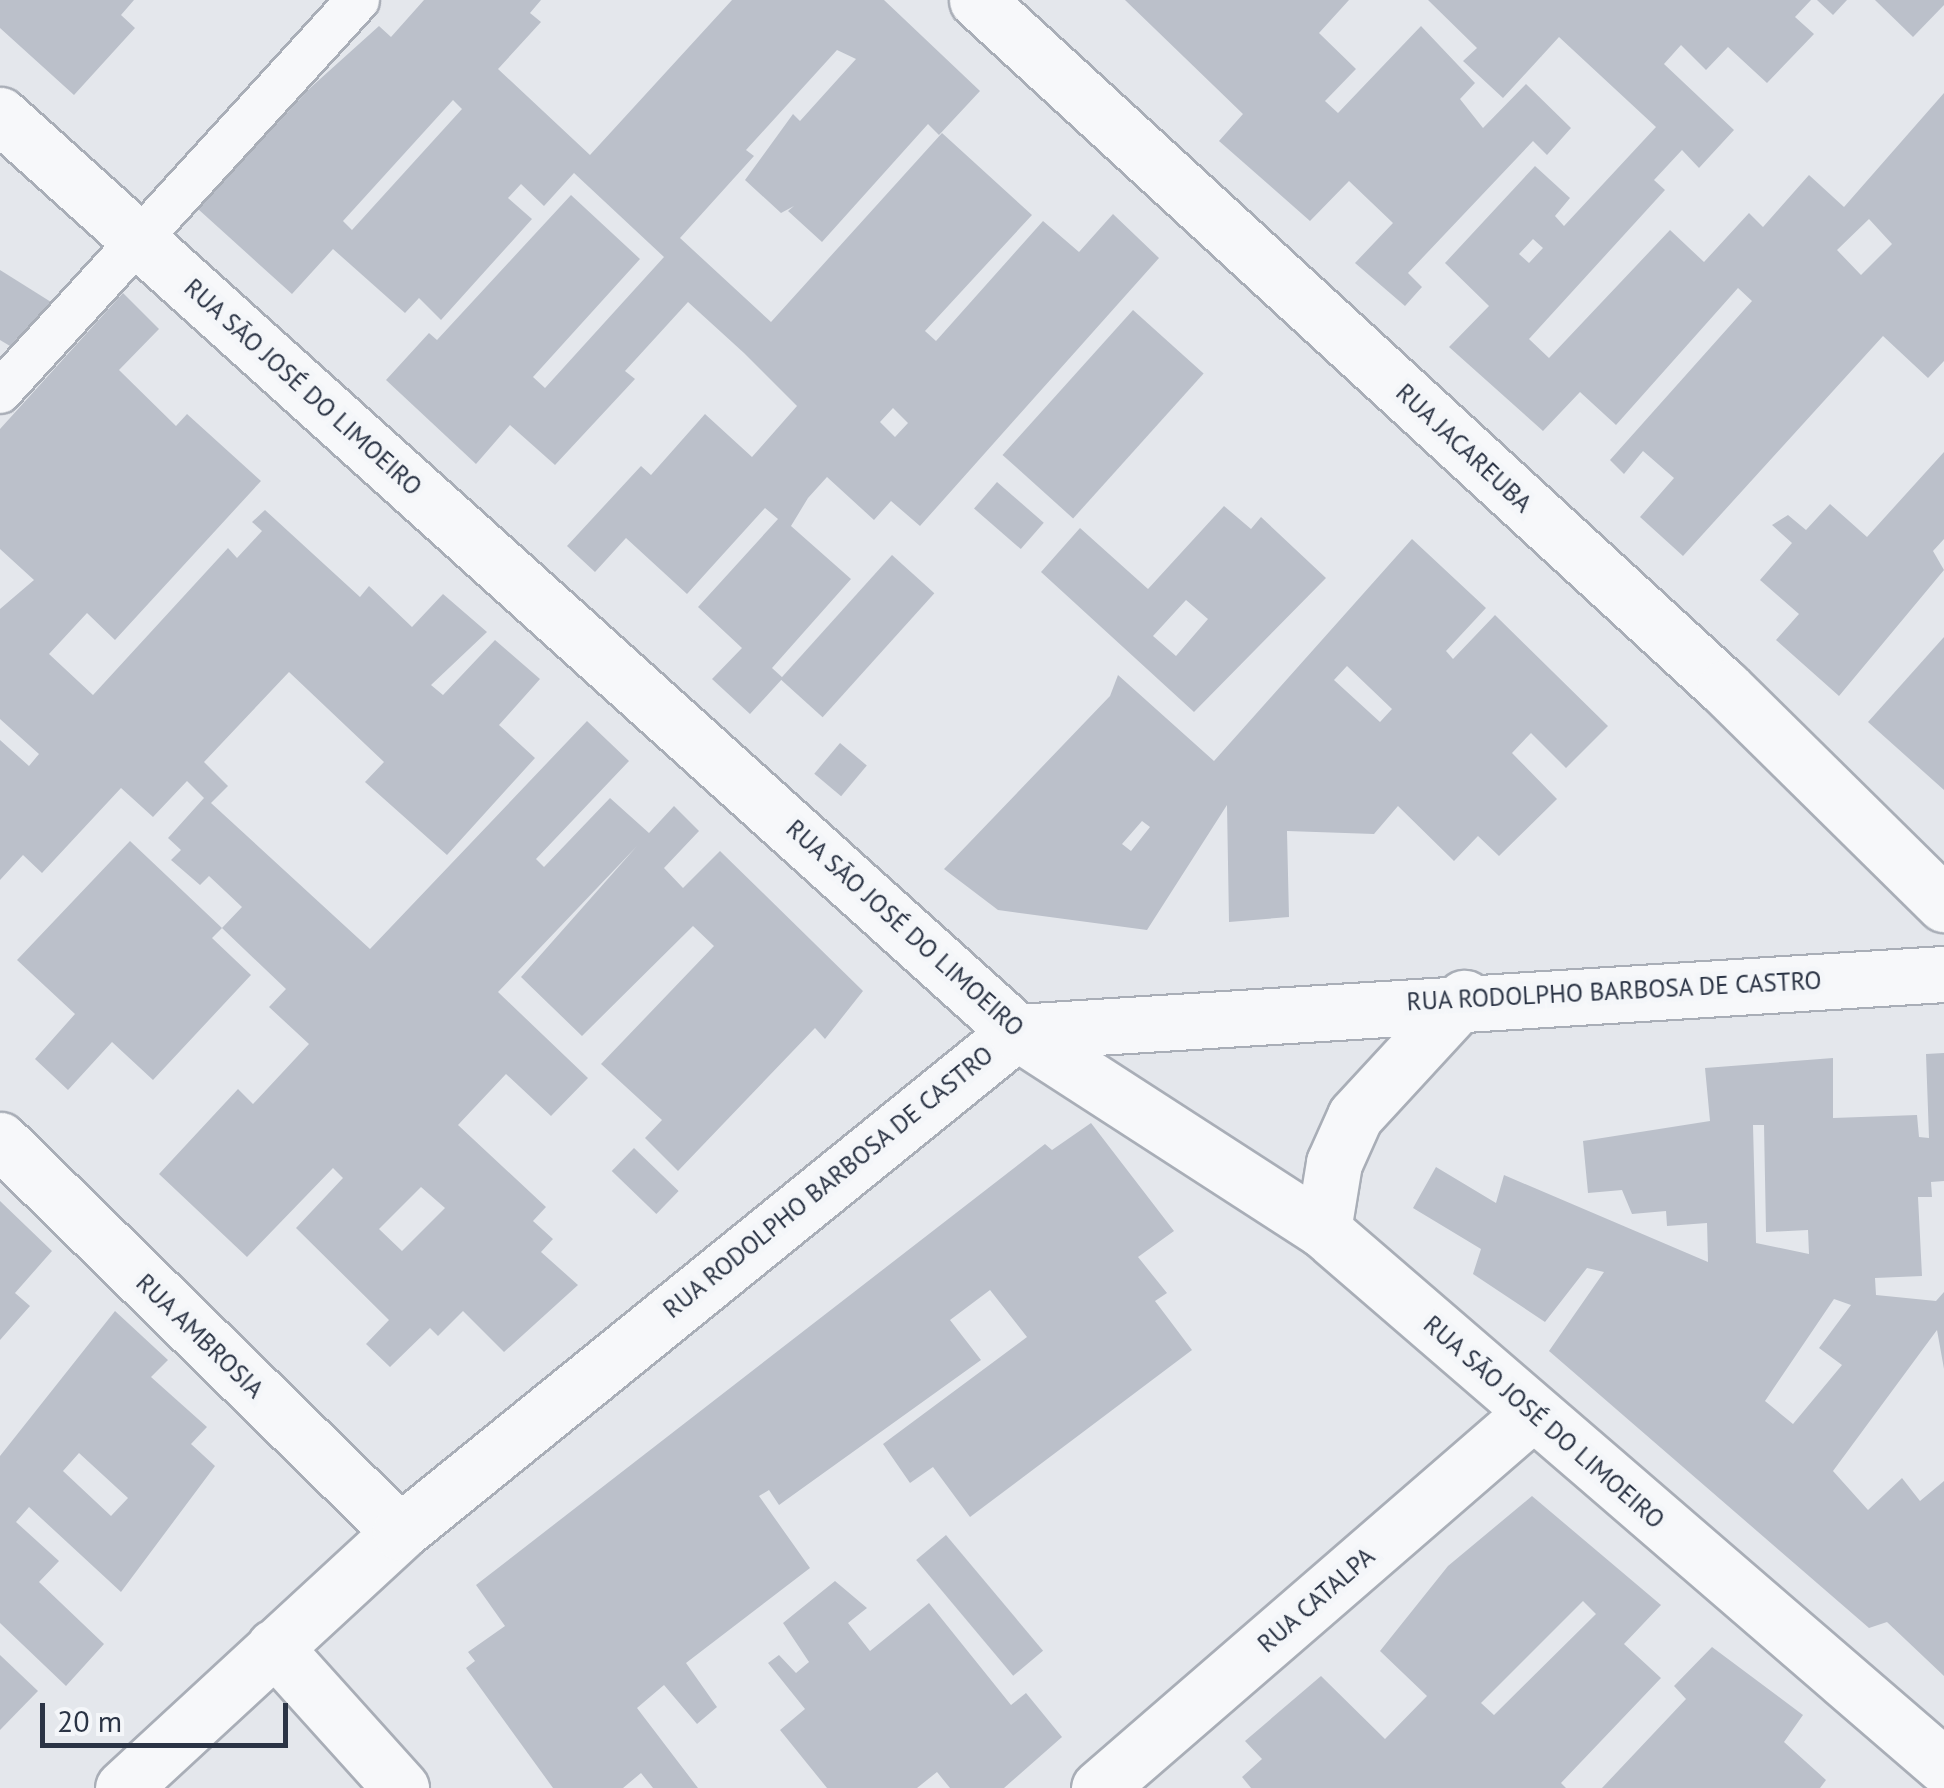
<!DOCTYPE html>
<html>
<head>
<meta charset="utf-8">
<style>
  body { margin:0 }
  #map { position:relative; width:1944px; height:1788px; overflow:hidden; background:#e4e7ec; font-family:"PT Sans",sans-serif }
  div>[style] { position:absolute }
  .building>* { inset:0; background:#bbc0ca; transform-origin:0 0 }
  .roads { filter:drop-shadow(2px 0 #a9aeb7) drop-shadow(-2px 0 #a9aeb7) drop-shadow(0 2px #a9aeb7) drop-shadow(0 -2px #a9aeb7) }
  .service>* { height:42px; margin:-21px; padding:0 21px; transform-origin:21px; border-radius:21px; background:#f7f8fa }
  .minor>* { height:55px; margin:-27.5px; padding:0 27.5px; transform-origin:27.5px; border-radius:27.5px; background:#f7f8fa }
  span { translate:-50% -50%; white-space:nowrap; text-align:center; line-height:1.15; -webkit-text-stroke:10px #f4f6f9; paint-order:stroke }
  .street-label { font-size:25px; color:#2b3445 }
  .scale { position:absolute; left:40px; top:1703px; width:248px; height:45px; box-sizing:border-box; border:5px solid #2b3445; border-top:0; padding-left:12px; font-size:30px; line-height:35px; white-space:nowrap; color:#2b3445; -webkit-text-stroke:8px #f4f6f9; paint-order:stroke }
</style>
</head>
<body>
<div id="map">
  <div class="building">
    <i style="clip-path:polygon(0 0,134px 0,121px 15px,135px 28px,74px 95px,0 28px)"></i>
    <i style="clip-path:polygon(evenodd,424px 0,541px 0,530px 13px,541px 22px,498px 69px,590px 155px,732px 0,884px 0,980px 91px,939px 135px,928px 124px,822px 242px,788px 211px,794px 206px,781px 213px,745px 180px,793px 114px,800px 121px,856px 59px,837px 50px,746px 150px,754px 156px,680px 238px,771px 322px,942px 133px,1032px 215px,925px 331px,936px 341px,1043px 221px,1079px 252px,1113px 214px,1159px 258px,920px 526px,891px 501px,874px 520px,827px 477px,808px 498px,791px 526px,851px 579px,772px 668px,783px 678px,750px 714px,712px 679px,742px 648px,698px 607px,778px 519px,765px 508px,687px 594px,626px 538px,595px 572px,567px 546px,641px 466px,651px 475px,705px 414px,752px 457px,797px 406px,744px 353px,688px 302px,625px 371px,635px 379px,555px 465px,510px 425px,476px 464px,386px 380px,429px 333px,437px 340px,571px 195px,640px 259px,533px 377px,545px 388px,664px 257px,574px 173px,544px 206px,521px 184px,508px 198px,532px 219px,441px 320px,419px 298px,405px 313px,333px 249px,292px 294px,198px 209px,309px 89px,379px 26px,391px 37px,424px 0,453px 100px,462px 109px,352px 230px,343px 221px,453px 100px,424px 0,893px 408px,908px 423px,895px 437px,880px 422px,893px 408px)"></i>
    <i style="clip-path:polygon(1125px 0,1349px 0,1319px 33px,1356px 69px,1325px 101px,1338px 113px,1421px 26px,1475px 83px,1460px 99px,1483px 128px,1526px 84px,1571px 128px,1547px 155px,1533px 141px,1408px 273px,1422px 287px,1405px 306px,1355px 263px,1393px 223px,1349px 181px,1310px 221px,1219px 141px,1243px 114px)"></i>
    <i style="clip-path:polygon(evenodd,1428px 0,1811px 0,1795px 17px,1814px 34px,1767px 83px,1728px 47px,1706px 70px,1681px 45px,1664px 64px,1734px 130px,1699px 168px,1682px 150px,1654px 180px,1665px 190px,1529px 339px,1549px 358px,1670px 230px,1704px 262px,1749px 213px,1763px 227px,1809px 175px,1844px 207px,1944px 93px,1944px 361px,1928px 378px,1883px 336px,1683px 556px,1640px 517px,1674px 478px,1643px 451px,1624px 474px,1610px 460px,1752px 301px,1738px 288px,1616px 425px,1580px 392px,1543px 431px,1449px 347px,1489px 306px,1445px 263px,1535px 166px,1570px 198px,1555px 216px,1564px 226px,1656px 127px,1559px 37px,1503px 98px,1463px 61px,1477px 48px,1428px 0,1869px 219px,1892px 244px,1861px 275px,1837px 250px,1869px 219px,1428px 0,1533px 239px,1543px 248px,1529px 263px,1519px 254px,1533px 239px)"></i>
    <i style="clip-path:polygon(1817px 0,1847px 0,1833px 15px)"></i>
    <i style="clip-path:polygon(1875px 0,1944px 0,1944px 5px,1913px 37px)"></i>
    <i style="clip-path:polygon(0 270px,51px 302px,10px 346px,0 340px)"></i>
    <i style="clip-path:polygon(evenodd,123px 293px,159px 329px,119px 370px,176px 426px,187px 414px,261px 481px,115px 640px,87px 613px,49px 654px,93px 695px,228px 548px,237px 558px,262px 531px,252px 522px,265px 510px,360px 597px,369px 586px,412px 627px,443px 594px,487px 632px,431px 685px,443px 695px,495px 640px,540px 679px,499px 725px,535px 758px,447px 855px,365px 782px,384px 762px,289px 672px,204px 762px,228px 786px,211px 803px,370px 949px,587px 721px,629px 761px,536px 859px,544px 867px,610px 798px,649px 833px,674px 806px,699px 831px,664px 868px,683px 888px,720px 851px,863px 991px,825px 1039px,815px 1028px,678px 1171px,645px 1138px,662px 1120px,601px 1064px,714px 946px,693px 926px,582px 1036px,521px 977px,637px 846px,498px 992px,588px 1078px,551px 1116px,506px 1074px,458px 1125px,546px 1207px,533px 1221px,553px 1239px,541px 1252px,578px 1285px,504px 1352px,463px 1311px,438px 1336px,430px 1328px,390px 1367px,366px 1344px,389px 1320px,296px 1228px,343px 1178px,333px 1168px,247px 1257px,159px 1174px,238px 1089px,253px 1104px,309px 1044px,269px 1007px,286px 989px,222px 928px,212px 938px,251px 975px,153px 1080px,112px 1042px,68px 1090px,35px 1059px,75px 1014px,17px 960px,130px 841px,222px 928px,242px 907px,209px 876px,200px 885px,171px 860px,181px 850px,168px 838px,204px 798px,187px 781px,153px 817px,121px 788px,42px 873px,23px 855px,0 880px,0 740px,29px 766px,39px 754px,0 719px,0 609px,34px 580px,0 549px,0 429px,123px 293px,421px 1187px,445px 1208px,402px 1251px,379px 1229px,421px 1187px)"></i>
    <i style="left:1133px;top:310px;width:95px;height:195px;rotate:42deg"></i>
    <i style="clip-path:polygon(1944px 452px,1944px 539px,1933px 551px,1944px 570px,1839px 696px,1776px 640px,1799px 614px,1760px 580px,1792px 543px,1772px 525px,1788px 515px,1806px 530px,1830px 504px,1867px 537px)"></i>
    <i style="left:997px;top:482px;width:62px;height:35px;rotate:41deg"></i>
    <i style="clip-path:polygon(evenodd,1224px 506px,1251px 529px,1261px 517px,1326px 578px,1194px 712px,1041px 572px,1080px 528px,1148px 589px,1224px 506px,1186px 600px,1208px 619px,1176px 656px,1153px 636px,1186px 600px)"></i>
    <i style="clip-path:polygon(evenodd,1412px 539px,1486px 608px,1446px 651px,1453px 659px,1495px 615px,1608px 726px,1566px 768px,1531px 733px,1512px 753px,1557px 799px,1499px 856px,1478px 836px,1454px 861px,1398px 806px,1374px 834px,1287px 831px,1289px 917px,1229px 922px,1227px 805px,1147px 930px,998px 910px,944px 869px,1110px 696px,1118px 675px,1214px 761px,1412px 539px,1347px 666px,1392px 709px,1380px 722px,1334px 680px,1347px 666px,1412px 539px,1142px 821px,1150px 827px,1131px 851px,1122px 844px,1142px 821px)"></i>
    <i style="left:892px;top:555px;width:57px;height:167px;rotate:42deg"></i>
    <i style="clip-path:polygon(1944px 637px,1944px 790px,1868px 722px)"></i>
    <i style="left:840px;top:743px;width:35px;height:40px;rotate:40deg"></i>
    <i style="clip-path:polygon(evenodd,1944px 1053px,1944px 1181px,1931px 1182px,1932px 1197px,1918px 1197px,1922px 1276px,1875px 1278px,1876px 1295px,1936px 1301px,1944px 1292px,1944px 1369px,1937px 1330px,1833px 1471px,1868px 1510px,1902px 1478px,1920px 1501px,1944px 1481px,1944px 1676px,1887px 1622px,1869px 1628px,1549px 1351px,1604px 1272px,1587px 1268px,1545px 1322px,1473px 1274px,1481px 1249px,1413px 1208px,1436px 1167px,1496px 1203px,1504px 1175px,1708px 1262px,1707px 1223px,1667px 1226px,1666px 1211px,1632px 1214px,1622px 1190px,1588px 1193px,1583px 1141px,1710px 1121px,1705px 1068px,1833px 1058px,1833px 1118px,1917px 1115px,1919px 1137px,1929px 1138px,1926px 1054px,1944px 1053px,1753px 1125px,1764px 1125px,1766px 1232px,1808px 1230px,1809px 1254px,1756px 1243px,1753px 1125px,1944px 1053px,1834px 1299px,1851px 1305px,1819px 1348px,1842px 1365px,1793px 1424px,1765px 1401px,1834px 1299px)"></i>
    <i style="clip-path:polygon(1091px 1123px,1174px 1231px,1138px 1257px,1167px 1293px,1155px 1301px,1192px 1350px,970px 1517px,933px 1467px,910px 1483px,883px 1444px,1027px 1337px,990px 1290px,950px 1320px,981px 1360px,779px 1505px,769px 1490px,759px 1496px,810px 1568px,686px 1663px,717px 1707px,697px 1724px,664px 1685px,637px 1708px,698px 1788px,653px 1788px,641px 1773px,623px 1788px,553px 1788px,466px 1668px,475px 1661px,468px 1652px,505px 1626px,476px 1585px,1045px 1144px,1052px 1150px)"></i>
    <i style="left:634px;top:1148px;width:62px;height:32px;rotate:44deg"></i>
    <i style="clip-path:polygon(0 1201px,52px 1251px,15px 1293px,30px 1306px,0 1340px)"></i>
    <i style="clip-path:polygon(evenodd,115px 1311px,168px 1360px,151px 1377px,207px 1427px,191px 1444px,215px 1466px,121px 1592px,29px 1507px,16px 1522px,59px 1561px,39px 1582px,104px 1644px,66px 1686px,0 1623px,0 1456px,115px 1311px,79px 1453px,128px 1498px,111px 1516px,63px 1471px,79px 1453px)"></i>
    <i style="clip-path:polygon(evenodd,1532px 1496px,1661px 1605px,1624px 1644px,1661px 1678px,1561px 1783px,1566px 1788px,1251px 1788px,1242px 1777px,1262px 1759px,1245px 1741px,1321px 1676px,1385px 1739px,1427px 1696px,1380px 1651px,1448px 1566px,1532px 1496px,1583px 1601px,1596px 1614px,1494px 1715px,1481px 1703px,1583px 1601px)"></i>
    <i style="left:946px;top:1535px;width:151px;height:39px;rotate:50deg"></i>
    <i style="clip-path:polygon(835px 1581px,867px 1608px,848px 1623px,870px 1651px,929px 1603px,1011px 1705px,1026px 1693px,1062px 1737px,1004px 1788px,950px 1788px,937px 1772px,917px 1788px,827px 1788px,780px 1730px,805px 1709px,768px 1663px,779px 1655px,796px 1673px,809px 1662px,783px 1623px)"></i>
    <i style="clip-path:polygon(1712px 1647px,1803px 1715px,1784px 1742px,1826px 1780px,1820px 1788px,1602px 1788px,1686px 1699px,1674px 1686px)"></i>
    <i style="clip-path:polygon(0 1655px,38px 1691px,0 1730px)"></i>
  </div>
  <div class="roads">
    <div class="service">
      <i style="left:0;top:392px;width:531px;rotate:-47.6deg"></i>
    </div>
    <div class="minor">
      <i style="left:977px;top:0;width:1016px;rotate:42.61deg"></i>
      <i style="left:1725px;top:688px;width:308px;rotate:44.6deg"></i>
      <i style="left:0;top:115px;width:1369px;rotate:42.04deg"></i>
      <i style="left:1017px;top:1032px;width:364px;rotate:32.9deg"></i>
      <i style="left:1323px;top:1230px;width:820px;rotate:40.8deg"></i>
      <i style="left:0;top:1140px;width:560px;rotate:44.42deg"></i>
      <i style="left:1323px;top:1230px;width:68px;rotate:-80.7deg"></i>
      <i style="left:1334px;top:1163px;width:51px;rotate:-65.9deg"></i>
      <i style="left:1355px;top:1116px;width:161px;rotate:-47.3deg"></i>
      <i style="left:274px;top:1647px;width:190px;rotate:48deg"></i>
      <i style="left:123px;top:1788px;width:377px;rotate:-42.7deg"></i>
      <i style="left:400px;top:1532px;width:794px;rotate:-39.02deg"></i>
      <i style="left:1017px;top:1032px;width:929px;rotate:-3.58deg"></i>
      <i style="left:1099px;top:1788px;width:573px;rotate:-40.89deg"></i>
    </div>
  </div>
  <div class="street-label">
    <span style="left:303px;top:387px;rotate:42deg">RUA SÃO JOSÉ DO LIMOEIRO</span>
    <span style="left:1464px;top:448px;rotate:43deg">RUA JACAREUBA</span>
    <span style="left:905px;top:928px;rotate:42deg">RUA SÃO JOSÉ DO LIMOEIRO</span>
    <span style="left:1614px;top:991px;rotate:-3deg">RUA RODOLPHO BARBOSA DE CASTRO</span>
    <span style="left:828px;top:1182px;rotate:-39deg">RUA RODOLPHO BARBOSA DE CASTRO</span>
    <span style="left:200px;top:1336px;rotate:44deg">RUA AMBROSIA</span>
    <span style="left:1544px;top:1422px;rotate:41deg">RUA SÃO JOSÉ DO LIMOEIRO</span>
    <span style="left:1316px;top:1600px;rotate:-41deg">RUA CATALPA</span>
  </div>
  <div class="scale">20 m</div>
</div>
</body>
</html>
